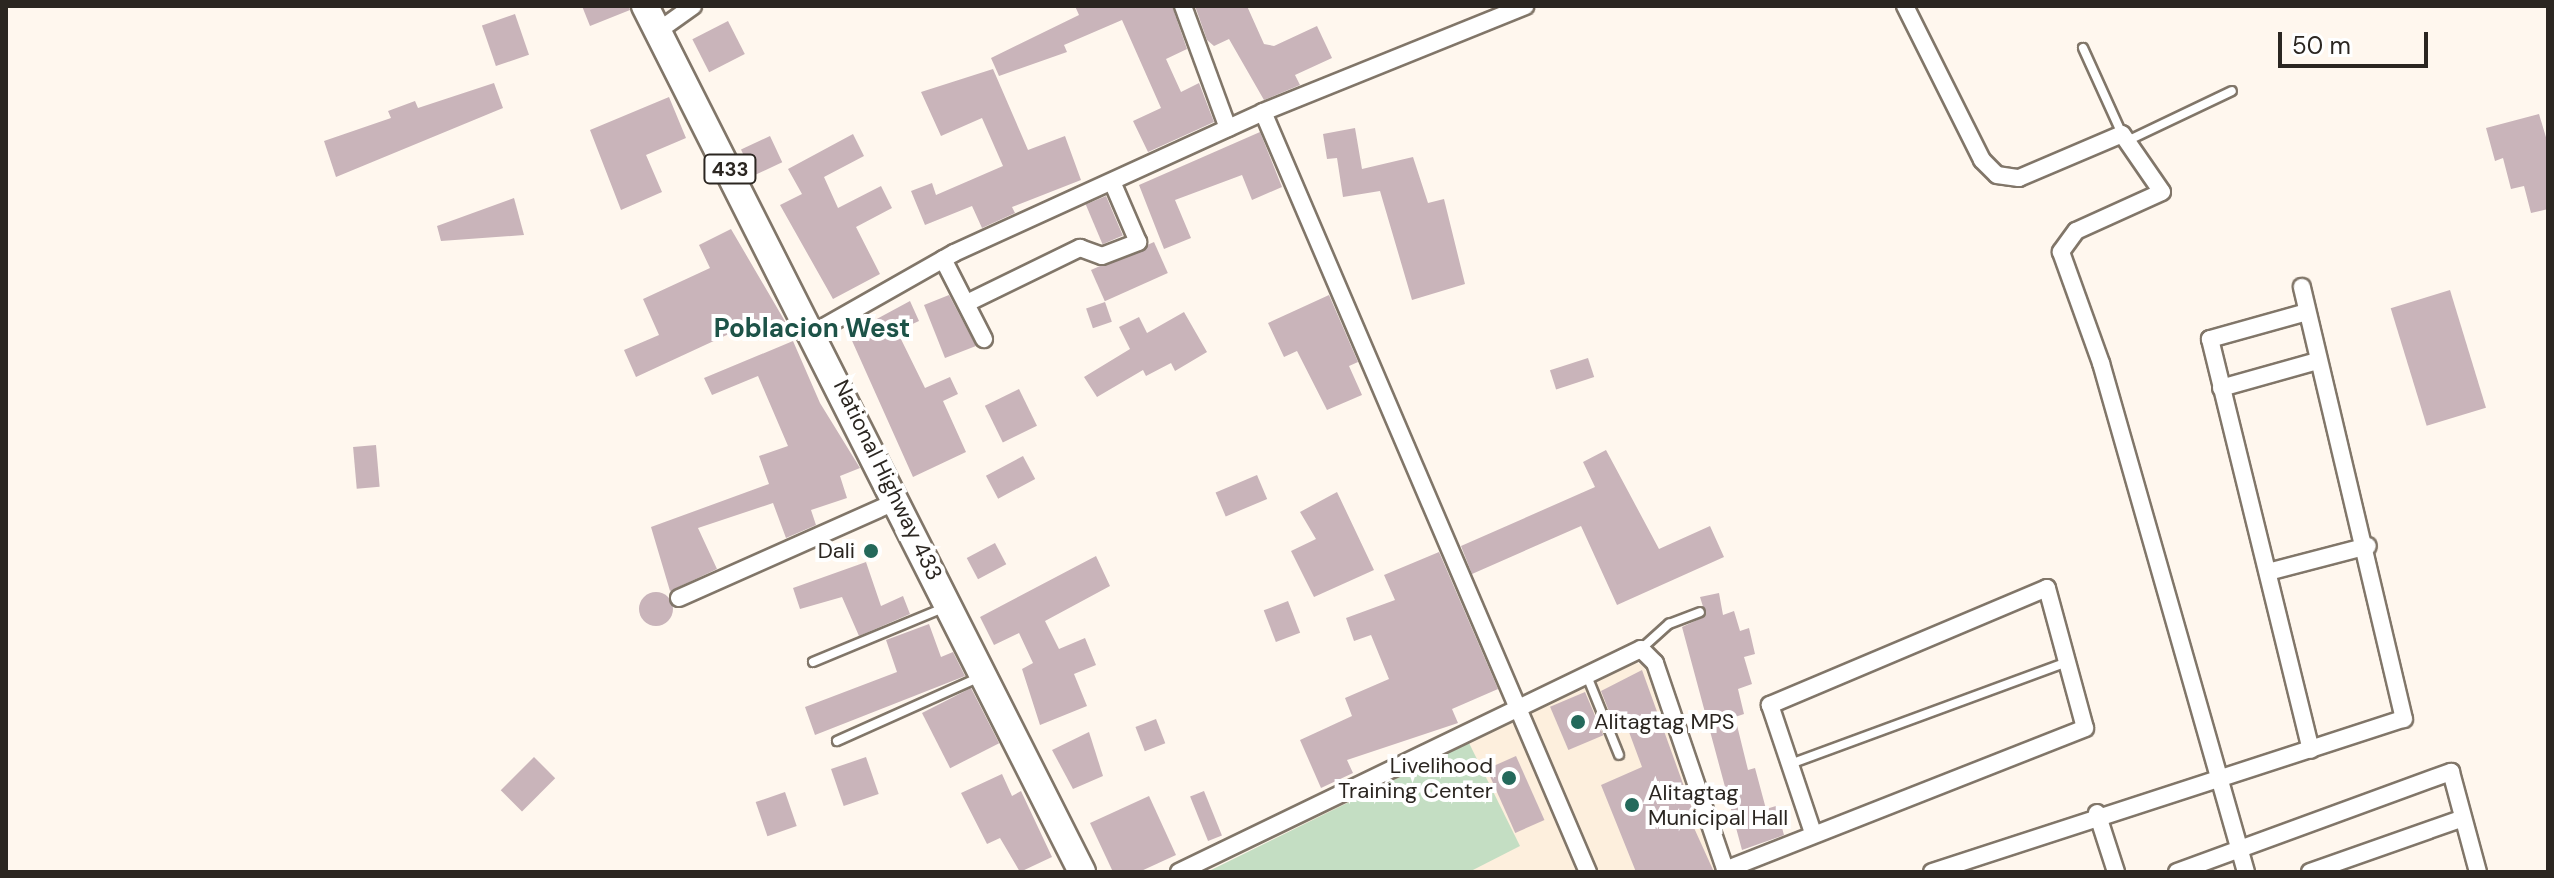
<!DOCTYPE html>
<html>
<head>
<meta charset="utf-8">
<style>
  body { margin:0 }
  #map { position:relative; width:2554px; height:878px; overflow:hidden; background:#fff7ee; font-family:"DM Sans",sans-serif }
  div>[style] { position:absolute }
  .built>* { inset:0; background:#fdefdd }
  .green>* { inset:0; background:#c4dec3 }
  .building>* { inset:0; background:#c9b4ba; transform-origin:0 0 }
  .round { border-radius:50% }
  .roads { filter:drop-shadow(2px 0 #817669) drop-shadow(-2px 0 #817669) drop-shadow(0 2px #817669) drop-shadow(0 -2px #817669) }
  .lane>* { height:8px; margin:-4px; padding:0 4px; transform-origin:4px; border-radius:4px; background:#fff }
  .street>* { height:16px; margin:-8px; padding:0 8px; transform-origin:8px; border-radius:8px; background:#fff }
  .primary>* { height:26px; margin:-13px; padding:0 13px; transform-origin:13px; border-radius:13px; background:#fff }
  .dots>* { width:22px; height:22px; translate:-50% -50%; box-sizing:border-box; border:4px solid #fff; border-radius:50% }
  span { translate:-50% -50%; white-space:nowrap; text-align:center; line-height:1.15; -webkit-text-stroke:8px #fff; paint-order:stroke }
  .shield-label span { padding:2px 6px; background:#fff; border:2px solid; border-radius:6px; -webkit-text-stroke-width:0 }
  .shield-label { font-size:20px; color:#2b2621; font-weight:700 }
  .street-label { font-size:22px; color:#2b2621 }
  .poi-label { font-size:22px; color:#2b2621 }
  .right { translate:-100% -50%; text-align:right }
  .left { translate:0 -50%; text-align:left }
  .quarter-label { font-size:26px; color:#1d5348; font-weight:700 }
  .frame { position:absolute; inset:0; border:8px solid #2b2621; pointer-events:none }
  .scale { position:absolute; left:2278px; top:32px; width:150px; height:36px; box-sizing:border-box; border:4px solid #2b2621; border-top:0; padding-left:10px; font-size:24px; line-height:28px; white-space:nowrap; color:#2b2621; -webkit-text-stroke:6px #fff; paint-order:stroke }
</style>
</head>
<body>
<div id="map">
  <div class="built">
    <i style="clip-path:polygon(1630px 662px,1646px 665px,1720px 872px,1207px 872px)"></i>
  </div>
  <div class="green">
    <i style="clip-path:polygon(1469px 743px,1520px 846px,1469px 872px,1207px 872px)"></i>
  </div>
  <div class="building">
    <i style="clip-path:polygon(582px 6px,629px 6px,630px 10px,590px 26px)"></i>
    <i style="clip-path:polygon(1075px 6px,1172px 6px,1187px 49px,1166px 59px,1181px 92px,1199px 83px,1214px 122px,1148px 152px,1133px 121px,1161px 108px,1122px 20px,1064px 45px,1067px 52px,999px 76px,991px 58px,1079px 15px)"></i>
    <i style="clip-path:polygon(1195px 6px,1247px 6px,1264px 44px,1274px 46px,1317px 26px,1332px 58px,1295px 75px,1300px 85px,1264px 100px,1229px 39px,1214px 46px,1207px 40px)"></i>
    <i style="left:515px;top:14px;width:43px;height:35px;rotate:71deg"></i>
    <i style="left:728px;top:21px;width:37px;height:40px;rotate:63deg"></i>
    <i style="clip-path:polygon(993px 69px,1028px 150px,1065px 136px,1081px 180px,1012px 207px,1015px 213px,982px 228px,972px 206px,925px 225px,911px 191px,932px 183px,936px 195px,1003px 166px,982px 118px,941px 136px,921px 92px)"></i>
    <i style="clip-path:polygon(494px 83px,503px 108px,336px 177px,324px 141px,391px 118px,388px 111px,415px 101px,418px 108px)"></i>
    <i style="clip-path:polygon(669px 97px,686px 138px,646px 155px,662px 192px,621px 210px,590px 130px)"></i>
    <i style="clip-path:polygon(2539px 114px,2548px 144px,2548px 209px,2531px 213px,2524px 186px,2511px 189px,2503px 158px,2495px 161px,2486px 128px)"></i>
    <i style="clip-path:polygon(1355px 128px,1362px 169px,1413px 157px,1428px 203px,1444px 199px,1465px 284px,1412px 300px,1380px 191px,1343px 197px,1337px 158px,1327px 159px,1323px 134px)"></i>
    <i style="clip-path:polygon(1260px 132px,1282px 187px,1252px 200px,1242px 175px,1175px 200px,1191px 238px,1164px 249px,1139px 185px)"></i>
    <i style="clip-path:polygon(853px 134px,864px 156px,824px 177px,838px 208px,881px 186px,892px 208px,856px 227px,880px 274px,833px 299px,780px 205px,802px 194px,788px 169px)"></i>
    <i style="left:770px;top:136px;width:29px;height:32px;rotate:65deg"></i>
    <i style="left:1106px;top:196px;width:43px;height:22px;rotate:67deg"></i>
    <i style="clip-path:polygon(514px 198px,524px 235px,441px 241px,437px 226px)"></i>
    <i style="clip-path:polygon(731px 229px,786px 323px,748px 334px,744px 327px,636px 377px,624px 350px,659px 335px,643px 299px,710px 268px,699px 245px)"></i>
    <i style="left:1154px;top:242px;width:34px;height:69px;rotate:66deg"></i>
    <i style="left:2450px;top:290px;width:123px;height:62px;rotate:73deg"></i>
    <i style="clip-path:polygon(949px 295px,976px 346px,945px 358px,924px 305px)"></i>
    <i style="clip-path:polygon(1329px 295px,1358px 362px,1349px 366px,1362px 395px,1327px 410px,1297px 351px,1284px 357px,1268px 323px)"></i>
    <i style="clip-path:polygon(910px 301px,919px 321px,897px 331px,925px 388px,950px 377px,958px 394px,943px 401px,966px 452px,913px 477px,849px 334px)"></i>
    <i style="left:1105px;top:302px;width:21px;height:20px;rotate:71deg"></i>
    <i style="clip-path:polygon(1184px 312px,1207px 352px,1175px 371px,1171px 363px,1146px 376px,1143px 370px,1097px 397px,1084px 377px,1130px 349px,1119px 327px,1139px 317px,1147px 333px)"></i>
    <i style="clip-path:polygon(793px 341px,820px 403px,860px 468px,840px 476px,847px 498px,811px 510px,816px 525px,786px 538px,773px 503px,698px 528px,717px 569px,670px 591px,651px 527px,769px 484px,759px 456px,788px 446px,758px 376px,712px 395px,704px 378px)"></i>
    <i style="left:1588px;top:358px;width:20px;height:40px;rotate:72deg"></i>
    <i style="left:1019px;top:389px;width:41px;height:38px;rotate:64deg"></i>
    <i style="left:376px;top:445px;width:42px;height:23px;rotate:85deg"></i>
    <i style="clip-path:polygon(1606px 450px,1659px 549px,1710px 526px,1724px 557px,1617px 605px,1581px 526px,1472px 574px,1461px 546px,1595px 487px,1583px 462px)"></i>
    <i style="left:1023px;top:456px;width:26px;height:42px;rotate:62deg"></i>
    <i style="left:1257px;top:475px;width:26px;height:45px;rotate:67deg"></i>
    <i style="clip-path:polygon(1337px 492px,1374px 570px,1314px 597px,1291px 551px,1316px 539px,1300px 512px)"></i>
    <i style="left:995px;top:543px;width:24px;height:32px;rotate:62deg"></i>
    <i style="clip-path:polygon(1439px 552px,1498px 689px,1452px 709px,1458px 723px,1347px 760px,1353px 773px,1321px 788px,1300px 740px,1352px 716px,1345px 698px,1389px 679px,1371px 635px,1354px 641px,1346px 618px,1395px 600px,1384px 575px)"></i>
    <i style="clip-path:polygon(1096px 556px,1110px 586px,1045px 621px,1059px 649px,1085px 638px,1096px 665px,1074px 674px,1087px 706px,1040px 725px,1022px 669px,1033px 663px,1019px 633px,994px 645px,980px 617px)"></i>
    <i style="clip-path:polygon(866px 562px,881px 606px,903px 596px,910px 614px,859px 636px,842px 597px,800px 609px,793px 588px)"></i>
    <i class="round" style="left:639px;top:592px;width:34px;height:34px"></i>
    <i style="clip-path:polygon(1719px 593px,1723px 615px,1734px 611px,1740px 631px,1749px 628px,1755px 654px,1744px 657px,1752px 684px,1738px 689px,1744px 714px,1735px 717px,1748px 770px,1755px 768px,1766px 809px,1776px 806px,1784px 835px,1742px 850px,1682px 627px,1706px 616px,1700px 597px)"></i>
    <i style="left:1288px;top:601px;width:34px;height:26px;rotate:69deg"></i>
    <i style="clip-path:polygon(929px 624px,941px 657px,953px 652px,965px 676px,815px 735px,805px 707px,897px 672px,886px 640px)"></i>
    <i style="clip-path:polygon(1642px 670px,1695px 817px,1690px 819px,1714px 872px,1636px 872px,1601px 785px,1642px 767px,1626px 724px,1616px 729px,1601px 691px)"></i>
    <i style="left:971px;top:688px;width:62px;height:55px;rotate:63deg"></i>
    <i style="left:1585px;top:692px;width:47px;height:38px;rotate:67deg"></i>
    <i style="left:1156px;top:719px;width:26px;height:22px;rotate:69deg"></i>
    <i style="clip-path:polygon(1089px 732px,1103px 776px,1073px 789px,1052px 750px)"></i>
    <i style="left:1516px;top:756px;width:70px;height:32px;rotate:66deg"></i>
    <i style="left:534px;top:757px;width:30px;height:47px;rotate:45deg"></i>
    <i style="left:866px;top:757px;width:39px;height:37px;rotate:71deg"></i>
    <i style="clip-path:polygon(1002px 774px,1012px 796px,1021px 791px,1052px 857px,1020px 872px,1000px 838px,987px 844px,961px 793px)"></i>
    <i style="left:1204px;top:791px;width:48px;height:15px;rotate:68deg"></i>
    <i style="left:785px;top:792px;width:36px;height:31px;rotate:71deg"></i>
    <i style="clip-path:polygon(1149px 796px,1176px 855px,1139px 872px,1113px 872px,1090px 823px)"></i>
  </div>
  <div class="roads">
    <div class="lane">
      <i style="left:2083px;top:48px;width:94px;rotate:65.6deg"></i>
      <i style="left:2127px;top:141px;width:116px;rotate:-25.5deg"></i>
      <i style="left:1641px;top:649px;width:38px;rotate:-42deg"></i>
      <i style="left:1669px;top:624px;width:33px;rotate:-21deg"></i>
      <i style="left:813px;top:662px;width:144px;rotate:-22.5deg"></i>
      <i style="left:1587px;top:676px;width:85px;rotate:67.9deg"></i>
      <i style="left:837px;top:741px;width:157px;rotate:-24.1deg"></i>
      <i style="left:1790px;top:764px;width:295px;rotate:-20.2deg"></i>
    </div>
    <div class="street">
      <i style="left:1183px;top:6px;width:130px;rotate:69.8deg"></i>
      <i style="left:1905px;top:6px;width:172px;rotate:63.4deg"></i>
      <i style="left:1982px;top:160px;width:21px;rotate:45deg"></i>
      <i style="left:1997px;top:175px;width:22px;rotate:8deg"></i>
      <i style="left:2019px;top:178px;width:112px;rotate:-23.1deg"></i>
      <i style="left:2122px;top:134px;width:70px;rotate:55.4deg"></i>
      <i style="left:2162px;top:192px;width:94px;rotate:155.6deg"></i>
      <i style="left:2076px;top:231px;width:26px;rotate:126deg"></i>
      <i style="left:2061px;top:252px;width:118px;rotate:70.2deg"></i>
      <i style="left:2101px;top:363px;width:529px;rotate:74.1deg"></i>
      <i style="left:658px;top:31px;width:43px;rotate:-35.5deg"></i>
      <i style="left:1263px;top:112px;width:827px;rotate:66.85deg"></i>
      <i style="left:943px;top:259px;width:90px;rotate:62.9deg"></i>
      <i style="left:967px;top:303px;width:126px;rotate:-26deg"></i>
      <i style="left:1080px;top:248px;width:23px;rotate:20deg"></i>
      <i style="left:1102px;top:256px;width:39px;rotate:-21deg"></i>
      <i style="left:1138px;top:242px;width:63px;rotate:-113.3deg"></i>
      <i style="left:2307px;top:312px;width:101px;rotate:164.4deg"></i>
      <i style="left:2210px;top:339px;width:423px;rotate:76.2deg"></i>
      <i style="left:815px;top:332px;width:160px;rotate:-29.6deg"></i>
      <i style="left:954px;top:253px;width:340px;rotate:-24.5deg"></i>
      <i style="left:1263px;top:112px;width:283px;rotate:-22deg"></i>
      <i style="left:2221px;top:388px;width:100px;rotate:-15.7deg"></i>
      <i style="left:2268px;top:572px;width:103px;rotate:-14.6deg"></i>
      <i style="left:679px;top:598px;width:239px;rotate:-24deg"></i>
      <i style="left:2097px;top:813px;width:62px;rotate:72.1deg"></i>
      <i style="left:1725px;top:870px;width:387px;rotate:-21.5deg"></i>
      <i style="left:2085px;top:728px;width:145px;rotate:-105.2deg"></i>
      <i style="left:2047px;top:588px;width:301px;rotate:157.1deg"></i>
      <i style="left:1770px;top:705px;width:132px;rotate:71.4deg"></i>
      <i style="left:1179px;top:872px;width:513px;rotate:-25.77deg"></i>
      <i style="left:1641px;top:649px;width:20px;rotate:45deg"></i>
      <i style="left:1655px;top:663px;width:221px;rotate:71.2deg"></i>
      <i style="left:1932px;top:872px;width:496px;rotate:-18deg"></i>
      <i style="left:2404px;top:719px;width:444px;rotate:-103.3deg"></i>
      <i style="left:2177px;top:872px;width:292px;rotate:-20.1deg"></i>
      <i style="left:2451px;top:772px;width:104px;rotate:74.9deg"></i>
      <i style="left:2310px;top:872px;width:162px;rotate:-19.4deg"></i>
    </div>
    <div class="primary">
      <i style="left:645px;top:6px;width:970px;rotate:63.22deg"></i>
    </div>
  </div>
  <div class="dots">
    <i style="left:871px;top:551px;background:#24695b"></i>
    <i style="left:1578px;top:722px;background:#24695b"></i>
    <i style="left:1509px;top:778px;background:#24695b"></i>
    <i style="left:1632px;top:805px;background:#24695b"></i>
  </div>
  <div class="shield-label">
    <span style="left:730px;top:169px">433</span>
  </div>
  <div class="street-label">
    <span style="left:888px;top:480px;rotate:64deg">National Highway 433</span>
  </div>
  <div class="poi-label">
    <span class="right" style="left:855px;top:551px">Dali</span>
    <span class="left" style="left:1594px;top:722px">Alitagtag MPS</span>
    <span class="right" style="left:1493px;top:778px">Livelihood<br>Training Center</span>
    <span class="left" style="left:1648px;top:805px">Alitagtag<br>Municipal Hall</span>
  </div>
  <div class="quarter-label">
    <span style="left:812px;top:329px">Poblacion West</span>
  </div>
  <div class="frame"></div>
  <div class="scale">50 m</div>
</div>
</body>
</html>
